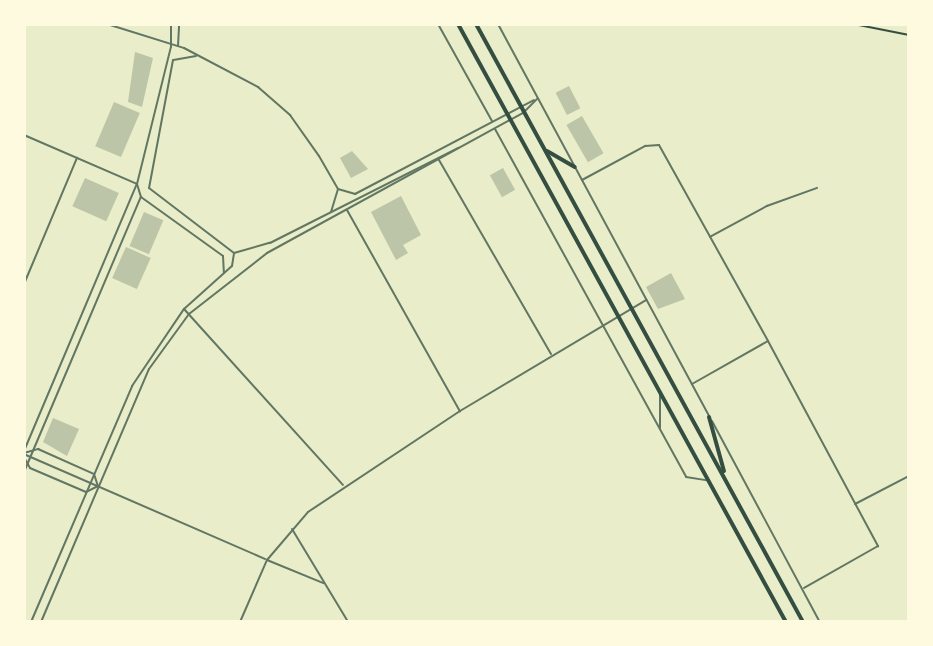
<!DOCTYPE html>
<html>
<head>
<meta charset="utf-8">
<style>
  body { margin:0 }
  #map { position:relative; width:933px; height:646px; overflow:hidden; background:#e9edc9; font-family:Mulish,sans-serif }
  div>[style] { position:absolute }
  .building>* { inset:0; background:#bcc5a7; transform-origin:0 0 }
  .path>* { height:1.5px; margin:-0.75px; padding:0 0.75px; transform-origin:0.75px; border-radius:0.75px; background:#344e41 }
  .service>* { height:1.5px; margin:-0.75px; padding:0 0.75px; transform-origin:0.75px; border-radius:0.75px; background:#617663 }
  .minor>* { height:2px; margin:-1px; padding:0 1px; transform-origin:1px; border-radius:1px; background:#617663 }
  .primary>* { height:4px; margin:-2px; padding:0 2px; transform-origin:2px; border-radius:2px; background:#344e41 }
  span { translate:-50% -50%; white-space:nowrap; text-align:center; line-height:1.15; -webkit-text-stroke:5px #fefae0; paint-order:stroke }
  .frame { position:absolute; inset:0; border:26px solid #fefae0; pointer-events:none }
</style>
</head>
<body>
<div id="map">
  <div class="building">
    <i style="clip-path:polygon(135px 52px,153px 58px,142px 107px,128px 102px)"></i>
    <i style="left:569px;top:86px;width:25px;height:15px;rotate:63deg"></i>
    <i style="left:114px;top:102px;width:28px;height:48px;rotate:23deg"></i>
    <i style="left:582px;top:116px;width:43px;height:18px;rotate:60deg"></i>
    <i style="clip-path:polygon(352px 151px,368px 169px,351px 178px,340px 158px)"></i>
    <i style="left:503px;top:168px;width:25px;height:15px;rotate:61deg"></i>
    <i style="left:85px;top:178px;width:37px;height:31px;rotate:24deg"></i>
    <i style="clip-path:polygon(401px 196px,421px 235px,403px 245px,408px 253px,396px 260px,371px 212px)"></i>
    <i style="left:144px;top:212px;width:21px;height:37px;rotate:23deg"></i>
    <i style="left:126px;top:247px;width:27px;height:34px;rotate:24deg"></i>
    <i style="clip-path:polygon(671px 273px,685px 299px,658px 309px,646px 287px)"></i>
    <i style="clip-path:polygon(53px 418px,79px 429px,67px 456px,43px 442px)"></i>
  </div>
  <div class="path">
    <i style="left:854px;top:24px;width:56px;rotate:11.3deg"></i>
  </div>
  <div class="service">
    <i style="left:710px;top:237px;width:65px;rotate:-28.5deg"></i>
    <i style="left:767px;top:206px;width:53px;rotate:-19.8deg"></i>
    <i style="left:24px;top:454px;width:263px;rotate:23.5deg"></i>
  </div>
  <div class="minor">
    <i style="left:107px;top:24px;width:81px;rotate:17.3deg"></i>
    <i style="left:184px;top:48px;width:84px;rotate:27.8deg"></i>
    <i style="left:258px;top:87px;width:43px;rotate:41.2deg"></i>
    <i style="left:290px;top:115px;width:50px;rotate:54.7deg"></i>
    <i style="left:319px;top:156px;width:38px;rotate:60deg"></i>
    <i style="left:338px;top:189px;width:24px;rotate:107deg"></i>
    <i style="left:438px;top:24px;width:111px;rotate:60.9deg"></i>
    <i style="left:498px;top:24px;width:445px;rotate:61.7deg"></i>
    <i style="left:178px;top:46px;width:22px;rotate:-87deg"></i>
    <i style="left:196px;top:56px;width:23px;rotate:170deg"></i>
    <i style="left:173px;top:60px;width:130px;rotate:100.6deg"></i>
    <i style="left:149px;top:188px;width:107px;rotate:37.4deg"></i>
    <i style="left:495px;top:129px;width:397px;rotate:61.2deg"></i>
    <i style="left:686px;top:477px;width:20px;rotate:9deg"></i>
    <i style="left:24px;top:135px;width:123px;rotate:23.4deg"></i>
    <i style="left:137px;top:184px;width:14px;rotate:73deg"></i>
    <i style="left:141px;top:197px;width:101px;rotate:35.7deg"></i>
    <i style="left:223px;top:256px;width:17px;rotate:87deg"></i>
    <i style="left:439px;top:160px;width:224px;rotate:60deg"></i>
    <i style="left:582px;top:180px;width:72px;rotate:-28.4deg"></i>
    <i style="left:645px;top:146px;width:14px;rotate:-4deg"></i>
    <i style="left:659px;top:145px;width:224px;rotate:60.9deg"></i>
    <i style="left:768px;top:341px;width:233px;rotate:61.8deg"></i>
    <i style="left:878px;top:546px;width:85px;rotate:150.4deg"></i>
    <i style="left:338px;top:189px;width:18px;rotate:16deg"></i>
    <i style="left:355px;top:194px;width:202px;rotate:-27.7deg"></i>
    <i style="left:347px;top:210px;width:231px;rotate:60.7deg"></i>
    <i style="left:234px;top:253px;width:37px;rotate:-16deg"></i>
    <i style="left:270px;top:243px;width:211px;rotate:-26.8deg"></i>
    <i style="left:24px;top:284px;width:137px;rotate:-67.2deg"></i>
    <i style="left:184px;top:309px;width:237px;rotate:47.9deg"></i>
    <i style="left:692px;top:384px;width:87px;rotate:-29.5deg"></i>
    <i style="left:660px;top:394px;width:34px;rotate:90deg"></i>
    <i style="left:712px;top:421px;width:228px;rotate:61.8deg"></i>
    <i style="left:24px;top:451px;width:290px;rotate:-67.1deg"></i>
    <i style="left:137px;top:184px;width:141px;rotate:-76.1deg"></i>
    <i style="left:171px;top:47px;width:23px;rotate:-90deg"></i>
    <i style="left:24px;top:453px;width:15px;rotate:-16deg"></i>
    <i style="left:38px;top:449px;width:61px;rotate:24.1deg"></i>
    <i style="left:94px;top:474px;width:13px;rotate:72deg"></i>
    <i style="left:98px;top:486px;width:13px;rotate:153deg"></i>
    <i style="left:86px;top:492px;width:61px;rotate:-156.8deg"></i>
    <i style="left:30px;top:468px;width:13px;rotate:-119deg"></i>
    <i style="left:24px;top:472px;width:299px;rotate:-67deg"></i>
    <i style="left:855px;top:504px;width:61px;rotate:-27.4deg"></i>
    <i style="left:292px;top:529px;width:109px;rotate:58.9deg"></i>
    <i style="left:267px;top:560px;width:61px;rotate:22.3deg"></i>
    <i style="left:31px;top:622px;width:257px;rotate:-66.8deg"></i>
    <i style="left:132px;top:386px;width:93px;rotate:-56deg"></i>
    <i style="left:184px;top:309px;width:64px;rotate:-41.9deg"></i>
    <i style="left:232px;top:266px;width:13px;rotate:-81deg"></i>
    <i style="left:41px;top:622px;width:275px;rotate:-66.9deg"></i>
    <i style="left:149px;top:369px;width:68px;rotate:-54deg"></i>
    <i style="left:189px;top:314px;width:99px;rotate:-38deg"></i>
    <i style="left:267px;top:253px;width:292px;rotate:-28.7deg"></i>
    <i style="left:523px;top:113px;width:20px;rotate:-45deg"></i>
    <i style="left:240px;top:622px;width:68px;rotate:-66.5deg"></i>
    <i style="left:267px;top:560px;width:63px;rotate:-49.5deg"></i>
    <i style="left:308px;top:512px;width:182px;rotate:-33.6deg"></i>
    <i style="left:460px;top:411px;width:217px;rotate:-30.8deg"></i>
  </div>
  <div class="primary">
    <i style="left:458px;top:24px;width:682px;rotate:61.26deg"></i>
    <i style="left:476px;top:24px;width:682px;rotate:61.33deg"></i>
    <i style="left:547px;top:151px;width:32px;rotate:30deg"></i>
    <i style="left:709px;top:417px;width:56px;rotate:74.5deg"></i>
  </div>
  <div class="frame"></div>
</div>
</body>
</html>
